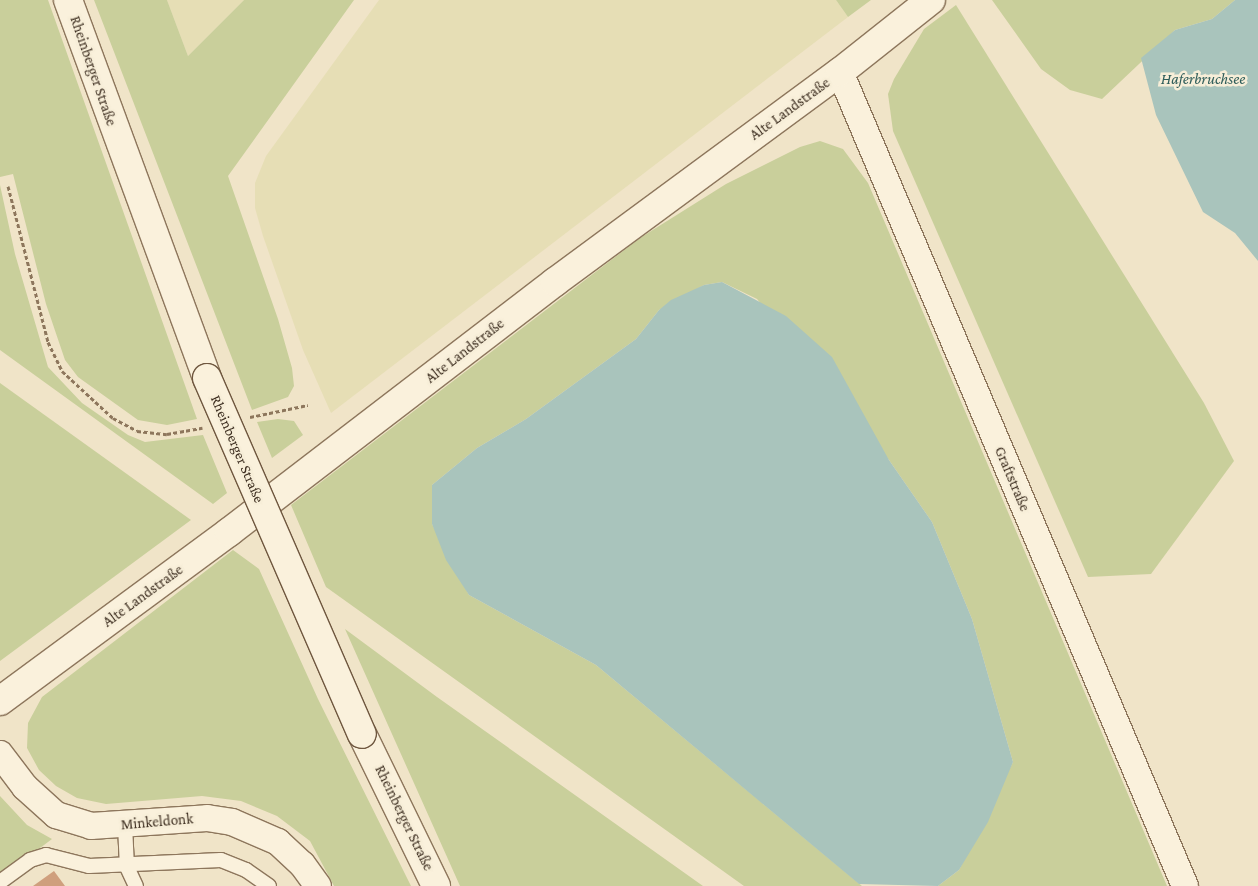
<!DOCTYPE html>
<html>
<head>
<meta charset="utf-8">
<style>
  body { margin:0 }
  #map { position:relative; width:1258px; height:886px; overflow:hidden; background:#f0e4c8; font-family:"Crimson Pro",serif }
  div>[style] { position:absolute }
  .farmland>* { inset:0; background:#e6deb5 }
  .green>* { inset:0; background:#c9cf9b }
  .water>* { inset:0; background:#a9c4bc }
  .building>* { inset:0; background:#cf9f7d }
  .path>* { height:3px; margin-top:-1.5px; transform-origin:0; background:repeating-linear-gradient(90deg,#8d765c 0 4px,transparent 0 6.5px) }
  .roads { filter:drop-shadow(1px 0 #8d765c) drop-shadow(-1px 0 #8d765c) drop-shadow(0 1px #8d765c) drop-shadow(0 -1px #8d765c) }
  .lane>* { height:14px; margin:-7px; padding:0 7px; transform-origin:7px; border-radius:7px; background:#faf1dc }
  .street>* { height:26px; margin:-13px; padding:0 13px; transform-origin:13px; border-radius:13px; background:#faf1dc }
  .secondary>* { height:28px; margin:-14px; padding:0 14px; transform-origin:14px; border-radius:14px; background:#faf1dc }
  .bridges { filter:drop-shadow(1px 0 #6f573f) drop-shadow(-1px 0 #6f573f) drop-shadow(0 1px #6f573f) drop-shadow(0 -1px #6f573f) }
  .secondary-bridge>* { height:28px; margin:-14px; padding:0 14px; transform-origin:14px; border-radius:14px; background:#faf1dc }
  span { translate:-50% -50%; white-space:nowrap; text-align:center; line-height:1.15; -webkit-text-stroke:5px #f7eed8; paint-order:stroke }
  .street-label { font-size:15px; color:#3d2e20 }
  .water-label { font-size:16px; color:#2f5d5a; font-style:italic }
</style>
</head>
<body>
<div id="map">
  <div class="farmland">
    <i style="clip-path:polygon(167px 0,244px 0,188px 56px)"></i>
    <i style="clip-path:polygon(379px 0,836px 0,848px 17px,331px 413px,303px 350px,263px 236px,255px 208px,255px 183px,266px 156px)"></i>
  </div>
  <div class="green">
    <i style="clip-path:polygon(0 0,48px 0,197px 419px,167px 425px,138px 420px,78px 377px,65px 360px,46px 304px,13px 174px,0 177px)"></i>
    <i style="clip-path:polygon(94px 0,167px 0,188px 56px,244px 0,354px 0,228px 176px,278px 319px,292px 368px,294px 386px,288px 397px,252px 410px)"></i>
    <i style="clip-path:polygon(836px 0,871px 0,848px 17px)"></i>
    <i style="clip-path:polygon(992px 0,1235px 0,1212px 19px,1175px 30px,1102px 99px,1070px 90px,1041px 69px)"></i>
    <i style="clip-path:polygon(956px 5px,1204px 403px,1234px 461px,1151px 574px,1088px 577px,893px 131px,888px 94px,894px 79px,924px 29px)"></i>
    <i style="clip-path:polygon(820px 141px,843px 149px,868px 183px,1167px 886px,938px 886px,959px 870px,1013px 762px,972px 619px,932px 522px,889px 460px,757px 299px,722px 282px,704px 285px,659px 310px,636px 339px,526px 419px,477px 448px,432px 485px,432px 524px,469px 595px,596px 665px,862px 886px,744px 886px,326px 587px,291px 505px,640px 238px,726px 184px,800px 147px)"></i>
    <i style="clip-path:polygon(0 185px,15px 254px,48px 367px,82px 403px,128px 435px,145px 442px,203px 435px,227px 493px,213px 504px,0 350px)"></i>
    <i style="clip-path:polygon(0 383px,191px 520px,0 661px)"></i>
    <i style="clip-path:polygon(278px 419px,294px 421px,303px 435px,272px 458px,257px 422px)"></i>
    <i style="clip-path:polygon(233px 550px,259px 569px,318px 699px,411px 886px,334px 886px,310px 841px,277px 816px,241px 801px,202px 796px,106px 804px,77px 798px,56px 786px,39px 770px,27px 748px,28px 723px,42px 697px)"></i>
    <i style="clip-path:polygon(345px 629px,437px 697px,703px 886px,460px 886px)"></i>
    <i style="clip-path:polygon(0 796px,27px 825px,52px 839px,0 878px)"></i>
  </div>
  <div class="water">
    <i style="clip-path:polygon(1235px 0,1258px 0,1258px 261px,1235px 233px,1203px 212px,1156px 115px,1141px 58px,1175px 30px,1212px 19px)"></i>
    <i style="clip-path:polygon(722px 282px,786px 316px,832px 357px,889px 460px,932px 522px,972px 619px,1013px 762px,988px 822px,959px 870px,938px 886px,859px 884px,596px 665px,469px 595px,446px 560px,432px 524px,432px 485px,477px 448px,526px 419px,636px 339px,659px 310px,671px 300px,704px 285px)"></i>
  </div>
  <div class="building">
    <i style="clip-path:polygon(54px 871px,65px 886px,33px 886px)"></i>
  </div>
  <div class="path">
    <i style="left:8px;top:186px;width:161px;rotate:75.6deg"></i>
    <i style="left:48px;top:342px;width:32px;rotate:64deg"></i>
    <i style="left:62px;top:371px;width:69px;rotate:42.7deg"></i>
    <i style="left:113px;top:418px;width:27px;rotate:28deg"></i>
    <i style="left:137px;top:431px;width:30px;rotate:6deg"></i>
    <i style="left:167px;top:434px;width:36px;rotate:-10deg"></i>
    <i style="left:250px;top:417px;width:59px;rotate:-11.7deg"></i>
  </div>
  <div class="roads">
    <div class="lane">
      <i style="left:125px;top:825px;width:42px;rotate:87.3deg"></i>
      <i style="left:127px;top:867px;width:21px;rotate:65deg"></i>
      <i style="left:0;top:882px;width:37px;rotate:-36deg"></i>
      <i style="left:30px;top:860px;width:17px;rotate:-17deg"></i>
      <i style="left:46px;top:855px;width:44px;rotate:14.3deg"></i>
      <i style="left:89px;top:866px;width:132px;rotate:-2.6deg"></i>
      <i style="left:221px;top:860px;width:27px;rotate:22deg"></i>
      <i style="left:246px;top:870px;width:28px;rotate:35deg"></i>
    </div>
    <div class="street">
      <i style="left:840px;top:72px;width:884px;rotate:67.03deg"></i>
      <i style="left:0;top:754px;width:41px;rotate:52.9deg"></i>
      <i style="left:25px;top:787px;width:42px;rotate:42.1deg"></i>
      <i style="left:56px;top:815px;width:37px;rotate:17deg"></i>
      <i style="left:91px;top:826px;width:116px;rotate:-3.9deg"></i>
      <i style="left:207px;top:818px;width:25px;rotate:9deg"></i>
      <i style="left:232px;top:822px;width:50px;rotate:23.5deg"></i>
      <i style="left:278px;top:842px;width:33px;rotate:43deg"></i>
      <i style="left:302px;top:864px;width:27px;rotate:54deg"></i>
    </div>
    <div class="secondary">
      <i style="left:68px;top:0;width:403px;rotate:69.8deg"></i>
      <i style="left:0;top:701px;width:285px;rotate:-36.4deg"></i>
      <i style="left:229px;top:532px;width:411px;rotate:-37.5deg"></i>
      <i style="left:555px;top:282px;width:354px;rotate:-36.4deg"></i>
      <i style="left:840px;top:72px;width:116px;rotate:-38.4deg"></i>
      <i style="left:362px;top:734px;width:169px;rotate:64deg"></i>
    </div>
  </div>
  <div class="bridges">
    <div class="secondary-bridge">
      <i style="left:207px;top:378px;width:388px;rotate:66.5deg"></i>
    </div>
  </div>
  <div class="street-label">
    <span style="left:93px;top:71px;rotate:71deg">Rheinberger Straße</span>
    <span style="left:790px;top:109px;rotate:-36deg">Alte Landstraße</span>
    <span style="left:465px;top:351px;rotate:-38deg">Alte Landstraße</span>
    <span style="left:237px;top:449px;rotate:67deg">Rheinberger Straße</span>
    <span style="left:1012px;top:479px;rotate:67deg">Graftstraße</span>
    <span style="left:143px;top:596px;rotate:-36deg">Alte Landstraße</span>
    <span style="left:404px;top:818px;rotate:64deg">Rheinberger Straße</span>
    <span style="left:157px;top:822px;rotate:-5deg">Minkeldonk</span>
  </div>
  <div class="water-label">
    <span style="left:1203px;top:79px">Haferbruchsee</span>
  </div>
</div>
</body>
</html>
